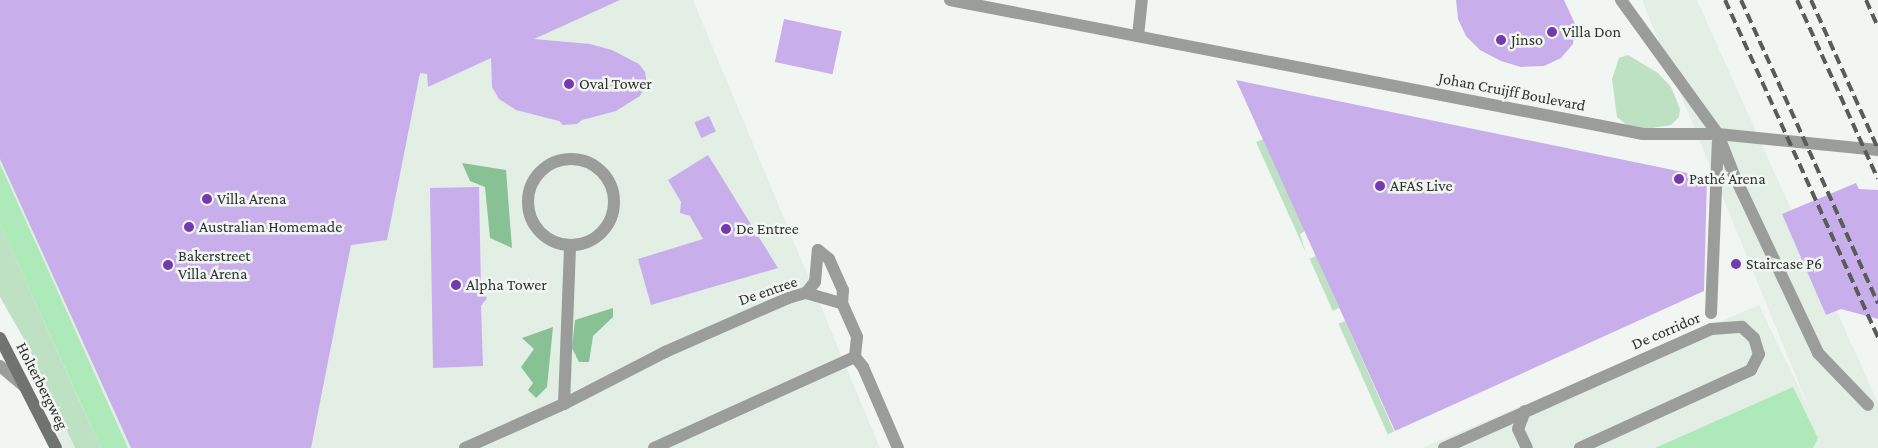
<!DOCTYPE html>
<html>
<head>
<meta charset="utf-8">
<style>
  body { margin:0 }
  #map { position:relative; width:1878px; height:448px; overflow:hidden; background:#f1f6f2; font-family:"Crimson Pro",serif }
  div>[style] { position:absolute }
  .built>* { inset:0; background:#e3efe5 }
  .green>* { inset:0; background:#bee1c4; transform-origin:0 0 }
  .forest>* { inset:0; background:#88c294 }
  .water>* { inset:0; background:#ade9b9 }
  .building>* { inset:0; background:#c8afec; transform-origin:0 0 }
  .pedestrian>* { height:12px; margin:-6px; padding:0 6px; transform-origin:6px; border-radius:6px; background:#9b9d9b }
  .minor>* { height:12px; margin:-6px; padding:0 6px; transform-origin:6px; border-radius:6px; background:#9b9d9b }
  .minor>.ring { margin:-6px; padding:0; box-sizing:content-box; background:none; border:12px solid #9b9d9b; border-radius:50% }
  .secondary>* { height:12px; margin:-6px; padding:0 6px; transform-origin:6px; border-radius:6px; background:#707370 }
  .rail>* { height:4px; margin-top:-2px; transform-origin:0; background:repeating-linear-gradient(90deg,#5a5c5b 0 10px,transparent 0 15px) }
  .dots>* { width:14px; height:14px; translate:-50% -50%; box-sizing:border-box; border:2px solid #f1f6f2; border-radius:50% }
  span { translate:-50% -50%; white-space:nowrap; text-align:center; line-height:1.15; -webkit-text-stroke:5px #f1f6f2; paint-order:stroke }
  .poi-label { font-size:16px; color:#2f3130 }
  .left { translate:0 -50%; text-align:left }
  .street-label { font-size:16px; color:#2f3130 }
</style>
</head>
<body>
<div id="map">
  <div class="built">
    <i style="clip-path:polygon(0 0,693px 0,880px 448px,60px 448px,36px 337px,0 255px)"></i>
    <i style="clip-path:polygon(1642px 0,1697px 0,1878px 403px,1878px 448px,1422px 448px,1759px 305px,1811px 413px)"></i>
  </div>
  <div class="green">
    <i style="clip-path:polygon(1628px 55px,1658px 73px,1671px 87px,1680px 109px,1679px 117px,1671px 125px,1646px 129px,1628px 126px,1617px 117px,1612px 79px,1619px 58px)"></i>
    <i style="clip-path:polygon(1263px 139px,1305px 231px,1300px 234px,1306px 253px,1256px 142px)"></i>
    <i style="clip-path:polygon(0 224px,84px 411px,101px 448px,75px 448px,28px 346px,0 297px)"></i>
    <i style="left:1316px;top:256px;width:57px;height:7px;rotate:66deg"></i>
    <i style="left:1345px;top:321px;width:121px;height:7px;rotate:66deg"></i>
  </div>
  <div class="forest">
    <i style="clip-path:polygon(462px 163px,506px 170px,512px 248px,490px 238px,485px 187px,470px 181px)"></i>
    <i style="clip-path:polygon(613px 308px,613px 317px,593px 336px,589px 362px,579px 362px,572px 348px,575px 320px)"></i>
    <i style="clip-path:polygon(553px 327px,547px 387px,536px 398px,528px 390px,533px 383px,521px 367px,534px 349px,522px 338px)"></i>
  </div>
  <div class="water">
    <i style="clip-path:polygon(0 164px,53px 281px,128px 448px,101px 448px,0 224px)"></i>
    <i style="clip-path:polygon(1793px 387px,1818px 438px,1813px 448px,1655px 448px)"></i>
  </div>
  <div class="building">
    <i style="clip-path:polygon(0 0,620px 0,534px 39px,590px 44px,612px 50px,639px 64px,645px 72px,647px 83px,640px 96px,616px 111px,582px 120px,577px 124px,563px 125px,559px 121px,516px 110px,499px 99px,492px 87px,491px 58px,428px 87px,427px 74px,420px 73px,387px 240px,351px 245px,311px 448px,131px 448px,0 159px)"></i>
    <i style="clip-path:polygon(1456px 0,1564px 0,1575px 24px,1573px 44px,1561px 58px,1544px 66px,1521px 67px,1501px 61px,1480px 50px,1466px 36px,1458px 19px)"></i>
    <i style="left:784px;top:19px;width:59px;height:44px;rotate:12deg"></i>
    <i style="clip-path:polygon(1236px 80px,1707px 177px,1704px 291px,1395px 431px)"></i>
    <i style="left:709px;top:116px;width:17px;height:16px;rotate:66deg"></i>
    <i style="clip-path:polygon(708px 155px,778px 268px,651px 305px,638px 259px,703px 239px,690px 216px,680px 213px,681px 202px,668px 180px)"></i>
    <i style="clip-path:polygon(1856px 183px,1859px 189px,1878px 190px,1878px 319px,1841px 309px,1826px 315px,1782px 214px)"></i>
    <i style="clip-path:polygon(479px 187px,481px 288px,487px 298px,481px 306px,483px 366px,433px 368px,430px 188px)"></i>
  </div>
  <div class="pedestrian">
    <i style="left:950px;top:0;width:706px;rotate:10.94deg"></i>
    <i style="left:1643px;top:134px;width:75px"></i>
    <i style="left:1718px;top:134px;width:161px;rotate:5.7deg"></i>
    <i style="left:1621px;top:0;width:165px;rotate:54.1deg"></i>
    <i style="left:1718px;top:134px;width:44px;rotate:68.7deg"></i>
    <i style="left:1734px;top:175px;width:197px;rotate:64.7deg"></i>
    <i style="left:1818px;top:353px;width:72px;rotate:46.1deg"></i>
    <i style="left:1138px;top:36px;width:36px;rotate:-84deg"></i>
    <i style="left:1711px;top:313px;width:171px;rotate:-87.7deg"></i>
  </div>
  <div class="minor">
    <i class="ring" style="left:528px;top:159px;width:74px;height:74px"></i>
    <i style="left:806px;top:293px;width:14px;rotate:-51deg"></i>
    <i style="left:815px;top:282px;width:32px;rotate:-85deg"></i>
    <i style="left:818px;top:250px;width:14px;rotate:39deg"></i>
    <i style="left:829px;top:259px;width:34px;rotate:66deg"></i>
    <i style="left:843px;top:290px;width:13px;rotate:94deg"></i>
    <i style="left:855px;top:357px;width:13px;rotate:51deg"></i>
    <i style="left:863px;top:367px;width:88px;rotate:66.6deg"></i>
    <i style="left:0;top:366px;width:31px;rotate:40deg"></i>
    <i style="left:564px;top:404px;width:157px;rotate:-87.8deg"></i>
    <i style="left:1525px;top:411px;width:19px;rotate:111deg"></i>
    <i style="left:1518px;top:429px;width:21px;rotate:65deg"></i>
    <i style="left:465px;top:448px;width:108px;rotate:-24deg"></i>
    <i style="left:564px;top:404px;width:114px;rotate:-27.2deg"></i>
    <i style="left:665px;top:352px;width:134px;rotate:-23.7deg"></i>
    <i style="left:788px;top:298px;width:19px;rotate:-16deg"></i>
    <i style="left:806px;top:293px;width:37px;rotate:16deg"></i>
    <i style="left:842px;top:303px;width:37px;rotate:66deg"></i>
    <i style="left:857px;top:337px;width:20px;rotate:96deg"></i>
    <i style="left:654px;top:448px;width:221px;rotate:-24.4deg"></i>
    <i style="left:1444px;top:448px;width:292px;rotate:-24deg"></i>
    <i style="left:1711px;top:329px;width:31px;rotate:-4deg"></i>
    <i style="left:1742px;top:327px;width:16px;rotate:43deg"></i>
    <i style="left:1754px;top:338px;width:17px;rotate:73deg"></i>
    <i style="left:1759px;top:354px;width:18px;rotate:117deg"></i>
    <i style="left:1751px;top:370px;width:188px;rotate:155.5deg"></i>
  </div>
  <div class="secondary">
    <i style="left:0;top:338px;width:123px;rotate:63deg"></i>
  </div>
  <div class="rail">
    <i style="left:1725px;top:0;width:371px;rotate:65.6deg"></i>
    <i style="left:1741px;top:0;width:333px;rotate:65.7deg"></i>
    <i style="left:1797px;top:0;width:196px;rotate:65.7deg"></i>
    <i style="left:1811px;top:0;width:163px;rotate:65.8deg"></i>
    <i style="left:1866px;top:0;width:30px;rotate:66deg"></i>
  </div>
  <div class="dots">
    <i style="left:1552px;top:32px;background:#7439af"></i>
    <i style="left:1501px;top:40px;background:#7439af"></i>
    <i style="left:569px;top:84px;background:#7439af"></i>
    <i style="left:1679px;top:179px;background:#7439af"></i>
    <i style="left:1380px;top:186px;background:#7439af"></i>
    <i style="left:207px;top:199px;background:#7439af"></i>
    <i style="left:189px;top:227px;background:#7439af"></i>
    <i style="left:726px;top:229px;background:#7439af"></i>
    <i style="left:1736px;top:264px;background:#7439af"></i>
    <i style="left:168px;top:265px;background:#7439af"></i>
    <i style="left:456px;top:285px;background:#7439af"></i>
  </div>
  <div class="poi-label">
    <span class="left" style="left:1562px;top:32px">Villa Don</span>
    <span class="left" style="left:1511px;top:40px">Jinso</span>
    <span class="left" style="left:579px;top:84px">Oval Tower</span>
    <span class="left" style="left:1689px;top:179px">Pathé Arena</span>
    <span class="left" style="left:1390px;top:186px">AFAS Live</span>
    <span class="left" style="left:217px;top:199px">Villa Arena</span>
    <span class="left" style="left:199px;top:227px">Australian Homemade</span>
    <span class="left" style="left:736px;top:229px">De Entree</span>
    <span class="left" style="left:178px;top:265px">Bakerstreet<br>Villa Arena</span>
    <span class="left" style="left:1746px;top:264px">Staircase P6</span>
    <span class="left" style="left:466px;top:285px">Alpha Tower</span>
  </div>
  <div class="street-label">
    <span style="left:1512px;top:92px;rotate:11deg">Johan Cruijff Boulevard</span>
    <span style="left:768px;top:291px;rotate:-19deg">De entree</span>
    <span style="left:1666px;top:331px;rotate:-23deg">De corridor</span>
    <span style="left:42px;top:386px;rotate:63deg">Holterbergweg</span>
  </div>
</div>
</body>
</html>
